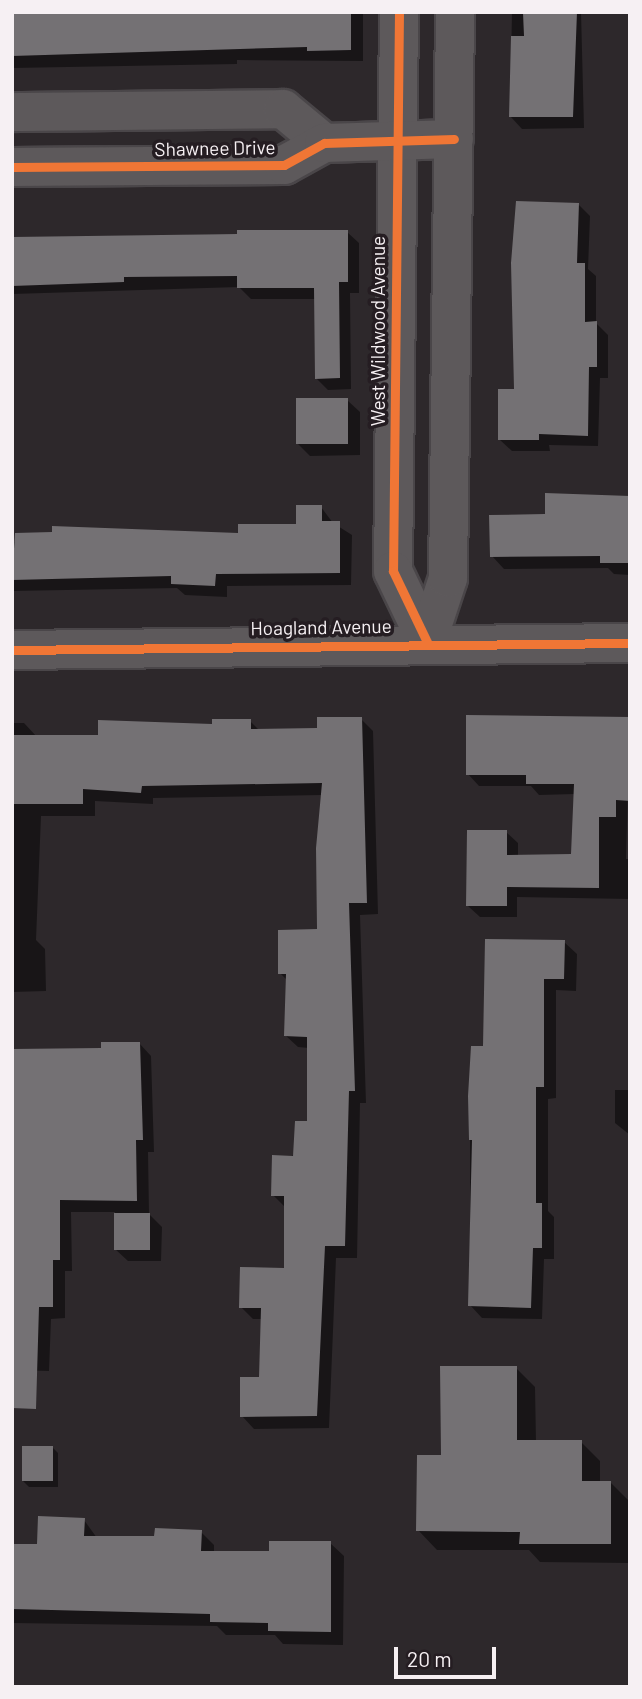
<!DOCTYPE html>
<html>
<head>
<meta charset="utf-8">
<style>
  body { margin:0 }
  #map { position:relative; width:642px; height:1699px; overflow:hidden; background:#2d282b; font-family:Barlow,sans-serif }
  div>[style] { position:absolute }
  .shadow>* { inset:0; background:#0007 }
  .building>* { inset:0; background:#747174; transform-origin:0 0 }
  .roads { filter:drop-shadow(2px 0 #4a4649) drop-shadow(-2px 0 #4a4649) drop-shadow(0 2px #4a4649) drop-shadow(0 -2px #4a4649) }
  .street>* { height:38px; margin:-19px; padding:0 19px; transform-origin:19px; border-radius:19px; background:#5d595b }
  .cycleway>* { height:9px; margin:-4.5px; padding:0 4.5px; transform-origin:4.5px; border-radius:4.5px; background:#f07635 }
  span { translate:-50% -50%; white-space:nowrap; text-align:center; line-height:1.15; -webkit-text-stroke:7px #251d22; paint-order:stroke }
  .street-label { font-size:19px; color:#f6f0f3 }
  .frame { position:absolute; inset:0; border:14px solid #f6f0f3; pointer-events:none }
  .scale { position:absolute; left:394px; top:1647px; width:102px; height:32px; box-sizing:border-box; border:4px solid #f6f0f3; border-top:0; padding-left:9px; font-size:21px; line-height:24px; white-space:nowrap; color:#f6f0f3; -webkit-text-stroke:5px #251d22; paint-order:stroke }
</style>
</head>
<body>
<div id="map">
  <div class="shadow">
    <i style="clip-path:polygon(363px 12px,363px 61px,237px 60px,237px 64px,12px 68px,12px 14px)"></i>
    <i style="clip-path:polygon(512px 12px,581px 12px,584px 128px,522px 129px,510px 116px)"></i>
    <i style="clip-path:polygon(578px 204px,590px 216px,588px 269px,596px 276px,596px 323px,608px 335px,608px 378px,600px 378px,598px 446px,549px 445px,550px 451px,512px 451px,500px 440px)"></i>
    <i style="clip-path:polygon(347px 232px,359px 243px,359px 293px,350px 293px,351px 389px,328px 390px,316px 378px,315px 299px,251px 299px,239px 287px,12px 294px,12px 238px)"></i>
    <i style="clip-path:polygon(347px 400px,360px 412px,360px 455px,310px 456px,298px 444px)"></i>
    <i style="clip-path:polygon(630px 498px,630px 575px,614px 574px,608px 568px,504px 569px,492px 556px,546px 516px)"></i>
    <i style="clip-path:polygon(321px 507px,333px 523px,352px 535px,351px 585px,227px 586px,227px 597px,185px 595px,177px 588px,12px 591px,12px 542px,240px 535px,297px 526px)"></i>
    <i style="clip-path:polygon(361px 719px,373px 731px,378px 914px,360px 915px,366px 1103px,360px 1103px,357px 1258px,336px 1258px,329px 1428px,254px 1429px,242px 1416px,260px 1379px,262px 1319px,253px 1319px,241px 1307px,286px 1270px,285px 1207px,273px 1195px,309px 1123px,309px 1048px,298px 1047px,285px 1035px,287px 980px,280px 973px,319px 931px,322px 795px,153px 798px,153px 804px,95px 801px,95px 816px,41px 816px,36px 940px,45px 949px,46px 991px,12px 992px,12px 723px,24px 723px,37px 737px,99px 737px,250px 721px,260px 731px,319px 729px)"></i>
    <i style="clip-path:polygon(630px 721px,626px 859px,630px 859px,630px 899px,517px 897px,517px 917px,480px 917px,468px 906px,506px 832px,518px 843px,518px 857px,573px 856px,575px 794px,539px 795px,531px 786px,479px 786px,468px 774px)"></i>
    <i style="clip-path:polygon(564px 942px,577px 954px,576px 991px,556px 990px,556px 1098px,548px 1099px,548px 1211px,554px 1217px,554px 1259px,544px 1259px,542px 1319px,482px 1318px,470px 1305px,470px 1096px,485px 1048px)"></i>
    <i style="clip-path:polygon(139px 1043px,151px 1056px,154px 1152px,148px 1152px,149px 1214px,162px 1227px,161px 1261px,128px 1261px,115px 1249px,115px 1212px,71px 1212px,72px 1271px,65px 1271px,65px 1318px,51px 1319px,49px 1371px,12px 1370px,12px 1051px,103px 1050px)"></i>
    <i style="clip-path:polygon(615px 1090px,630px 1090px,630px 1135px,615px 1123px)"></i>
    <i style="clip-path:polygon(516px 1368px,535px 1387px,536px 1442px,581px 1442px,600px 1461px,600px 1483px,611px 1483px,630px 1502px,629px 1563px,540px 1562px,529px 1550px,437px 1550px,418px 1530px,443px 1457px)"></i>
    <i style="clip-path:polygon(52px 1447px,58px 1453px,58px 1487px,29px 1487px,23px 1481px)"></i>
    <i style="clip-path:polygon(84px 1520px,97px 1538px,156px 1538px,201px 1532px,214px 1545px,214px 1553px,271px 1553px,330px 1543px,344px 1556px,343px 1645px,283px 1644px,275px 1635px,226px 1635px,217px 1626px,12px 1623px,12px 1546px,39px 1546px)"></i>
  </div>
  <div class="building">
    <i style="clip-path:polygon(12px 12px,351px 12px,351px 50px,307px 51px,307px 47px,12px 56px)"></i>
    <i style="clip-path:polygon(577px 12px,573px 117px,509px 117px,511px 36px,524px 36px,523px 13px)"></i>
    <i style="clip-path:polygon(516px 201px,579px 203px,577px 263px,585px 263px,585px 322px,597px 321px,597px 367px,589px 367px,588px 436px,539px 434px,539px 440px,498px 440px,498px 389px,514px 389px,511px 263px)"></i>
    <i style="clip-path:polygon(237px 230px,348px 230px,348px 282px,339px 282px,340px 378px,315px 379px,314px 288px,237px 288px,237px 276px,124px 277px,124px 282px,12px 286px,12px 237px,237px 234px)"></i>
    <i style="left:296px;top:398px;width:52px;height:46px"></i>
    <i style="clip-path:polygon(545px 493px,630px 496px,630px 563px,600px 563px,600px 556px,490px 557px,489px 515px,545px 514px)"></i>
    <i style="clip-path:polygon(296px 505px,322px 505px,322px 521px,340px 521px,340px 573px,216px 574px,215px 586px,171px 584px,171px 576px,12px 580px,15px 533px,52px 532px,52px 526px,238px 533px,238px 524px,296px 524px)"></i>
    <i style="clip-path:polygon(466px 715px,630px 717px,630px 801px,616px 800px,616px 817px,599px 817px,599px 888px,507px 887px,507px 906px,466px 906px,467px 830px,507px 830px,507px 855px,571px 854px,574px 784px,526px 784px,526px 775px,466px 775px)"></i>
    <i style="clip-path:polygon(317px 717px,362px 717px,367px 903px,349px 903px,355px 1091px,349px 1091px,345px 1246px,325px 1246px,317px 1416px,240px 1417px,240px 1377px,259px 1377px,261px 1308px,239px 1308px,240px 1267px,284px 1268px,284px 1196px,271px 1196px,272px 1155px,293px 1156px,295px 1121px,307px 1121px,307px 1037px,284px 1036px,286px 974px,278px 974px,278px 930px,317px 929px,316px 848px,322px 783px,142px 786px,141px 793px,83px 789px,83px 804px,12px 804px,12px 735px,98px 735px,98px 720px,212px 724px,212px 719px,251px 719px,251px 729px,317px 728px)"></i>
    <i style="clip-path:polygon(485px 939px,565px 940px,564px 979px,544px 979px,544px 1087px,536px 1087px,536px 1203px,542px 1203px,542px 1248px,533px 1248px,531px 1308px,468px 1306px,472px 1140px,469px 1140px,468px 1096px,471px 1046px,483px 1046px)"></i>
    <i style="clip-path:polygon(101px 1042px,140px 1042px,143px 1140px,136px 1140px,137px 1201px,60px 1200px,60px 1260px,53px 1260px,53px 1307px,39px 1307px,36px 1409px,12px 1408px,12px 1049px,101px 1048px)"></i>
    <i style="left:114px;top:1213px;width:36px;height:37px"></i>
    <i style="clip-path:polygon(440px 1366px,517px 1366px,517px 1440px,582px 1440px,582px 1481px,611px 1481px,611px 1544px,519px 1544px,520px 1532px,416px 1531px,417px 1455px,441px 1455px)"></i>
    <i style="left:22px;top:1446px;width:31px;height:35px"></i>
    <i style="clip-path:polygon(38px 1516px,85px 1518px,84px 1536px,154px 1536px,155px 1528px,202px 1530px,201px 1551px,269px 1551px,269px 1541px,331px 1541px,331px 1632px,268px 1631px,268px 1623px,210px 1622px,210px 1614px,12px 1609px,12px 1544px,37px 1544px)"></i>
  </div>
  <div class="roads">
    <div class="street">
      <i style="left:399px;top:12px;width:559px;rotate:90.61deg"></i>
      <i style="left:393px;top:571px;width:79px;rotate:64.4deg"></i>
      <i style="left:12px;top:112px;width:271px;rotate:-0.6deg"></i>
      <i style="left:283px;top:109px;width:53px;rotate:39.7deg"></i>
      <i style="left:12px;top:167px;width:272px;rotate:-0.4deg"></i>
      <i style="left:284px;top:165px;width:46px;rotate:-28.8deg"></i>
      <i style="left:324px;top:143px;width:130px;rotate:-1.8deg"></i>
      <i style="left:427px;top:642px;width:67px;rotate:-71.8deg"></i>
      <i style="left:448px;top:578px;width:566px;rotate:-89.29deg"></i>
      <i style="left:12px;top:650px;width:618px;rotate:-0.65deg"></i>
    </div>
  </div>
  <div class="cycleway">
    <i style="left:399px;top:12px;width:559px;rotate:90.61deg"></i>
    <i style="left:393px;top:571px;width:79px;rotate:64.4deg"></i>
    <i style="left:12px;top:167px;width:272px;rotate:-0.4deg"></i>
    <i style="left:284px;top:165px;width:46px;rotate:-28.8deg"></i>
    <i style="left:324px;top:143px;width:130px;rotate:-1.8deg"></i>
    <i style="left:12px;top:650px;width:618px;rotate:-0.65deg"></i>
  </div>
  <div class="street-label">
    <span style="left:215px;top:148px;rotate:-1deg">Shawnee Drive</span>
    <span style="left:378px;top:331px;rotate:-90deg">West Wildwood Avenue</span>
    <span style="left:321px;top:627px;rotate:-1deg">Hoagland Avenue</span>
  </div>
  <div class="frame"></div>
  <div class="scale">20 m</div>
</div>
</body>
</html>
